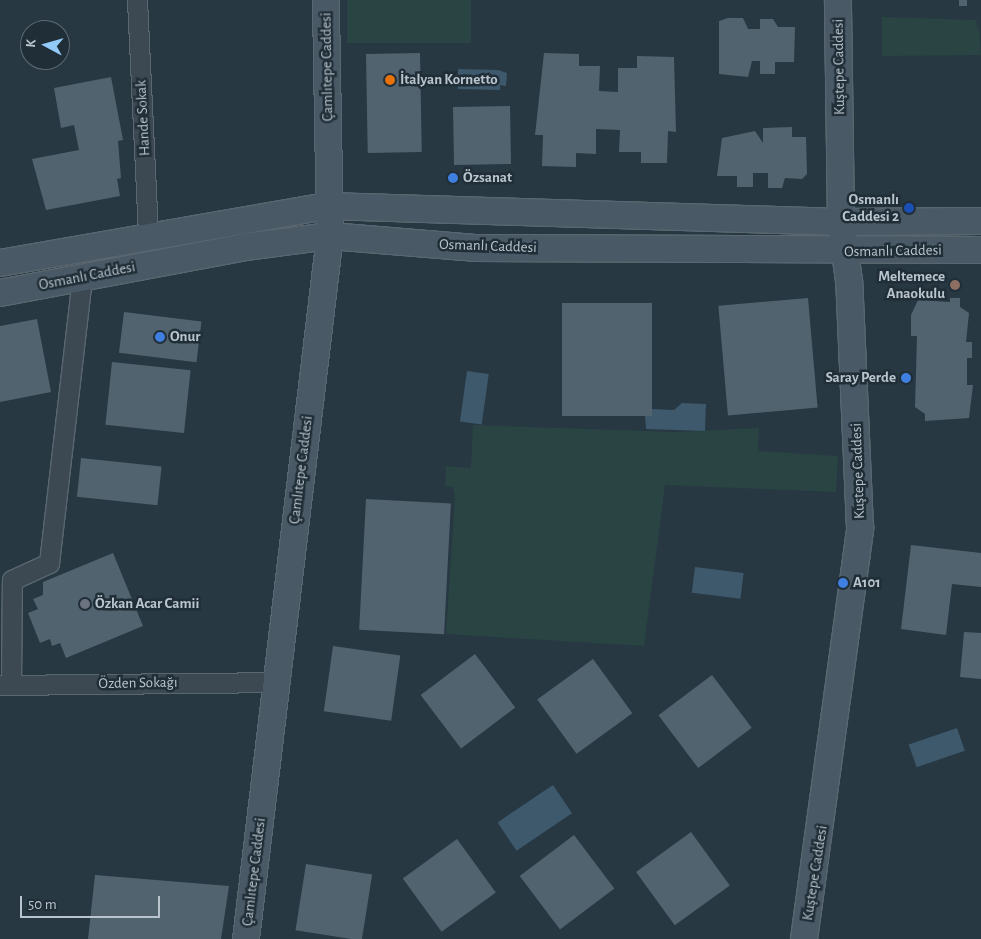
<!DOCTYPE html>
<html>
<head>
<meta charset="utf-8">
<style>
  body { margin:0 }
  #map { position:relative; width:981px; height:939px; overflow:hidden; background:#273843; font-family:"Alegreya Sans",sans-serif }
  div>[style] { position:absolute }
  .green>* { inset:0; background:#294443; transform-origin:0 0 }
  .water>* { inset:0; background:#3e586c; transform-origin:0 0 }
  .building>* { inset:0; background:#526370; transform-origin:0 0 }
  .roads { filter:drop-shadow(1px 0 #5a6770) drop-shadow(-1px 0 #5a6770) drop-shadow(0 1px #5a6770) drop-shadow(0 -1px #5a6770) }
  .street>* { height:19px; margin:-9.5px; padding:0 9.5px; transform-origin:9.5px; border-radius:9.5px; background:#3c4953 }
  .secondary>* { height:26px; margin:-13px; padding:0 13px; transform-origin:13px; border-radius:13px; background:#4a5966 }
  .dots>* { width:14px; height:14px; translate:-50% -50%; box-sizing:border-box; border:2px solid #202e38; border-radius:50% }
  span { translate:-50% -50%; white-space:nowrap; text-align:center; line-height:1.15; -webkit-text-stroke:5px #202e38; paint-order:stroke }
  .street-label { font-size:15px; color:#b9c4cd }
  .poi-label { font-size:15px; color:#b9c4cd; font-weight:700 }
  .left { translate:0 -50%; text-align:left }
  .right { translate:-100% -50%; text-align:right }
  .north { position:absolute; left:20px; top:20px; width:50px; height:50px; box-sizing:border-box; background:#202e38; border:1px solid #5d6a74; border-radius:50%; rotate:276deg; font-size:14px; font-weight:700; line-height:20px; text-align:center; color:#b9c4cd }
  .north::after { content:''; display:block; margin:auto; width:18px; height:22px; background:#92caf8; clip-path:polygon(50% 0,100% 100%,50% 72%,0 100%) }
  .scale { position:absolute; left:20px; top:896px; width:140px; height:22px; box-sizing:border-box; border:2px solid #b9c4cd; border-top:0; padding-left:6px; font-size:15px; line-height:18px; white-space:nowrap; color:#b9c4cd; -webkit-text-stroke:4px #202e38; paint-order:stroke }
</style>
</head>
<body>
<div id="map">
  <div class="green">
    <i style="left:347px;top:0;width:124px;height:43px"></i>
    <i style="clip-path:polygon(978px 12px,981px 55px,882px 56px,882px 17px,976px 20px,978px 33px)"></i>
    <i style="clip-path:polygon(473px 425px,676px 432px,759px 428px,758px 451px,838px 456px,836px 492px,665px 485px,644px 646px,446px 634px,455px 496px,453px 487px,445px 486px,446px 466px,471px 468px)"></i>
  </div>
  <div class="water">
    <i style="clip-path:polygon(458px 69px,498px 70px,507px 73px,506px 86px,500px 85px,500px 90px,458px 89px)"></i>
    <i style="left:467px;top:371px;width:22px;height:51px;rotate:8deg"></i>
    <i style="clip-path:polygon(682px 403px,706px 404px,705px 431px,646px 429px,645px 416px,651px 416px,652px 409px,674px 410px)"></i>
    <i style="left:695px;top:567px;width:49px;height:26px;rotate:7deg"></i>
    <i style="left:957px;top:728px;width:24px;height:51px;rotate:71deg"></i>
    <i style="left:553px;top:785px;width:34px;height:67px;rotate:56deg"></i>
  </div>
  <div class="building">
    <i style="left:959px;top:0;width:8px;height:6px"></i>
    <i style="clip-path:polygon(728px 18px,743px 18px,748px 29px,760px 29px,760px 19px,773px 19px,778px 27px,795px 27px,794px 62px,775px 62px,775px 74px,760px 74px,760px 61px,752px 61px,748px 77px,719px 74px,719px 21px)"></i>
    <i style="left:420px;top:53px;width:99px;height:54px;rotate:89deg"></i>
    <i style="clip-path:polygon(544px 53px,579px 54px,579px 66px,600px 66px,599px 91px,618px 92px,618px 68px,637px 68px,637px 56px,674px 57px,676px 132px,668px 131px,667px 163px,641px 163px,641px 152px,619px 152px,620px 130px,596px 129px,596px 154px,576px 153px,576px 167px,542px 166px,543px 135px,535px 135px)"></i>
    <i style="clip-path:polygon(111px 77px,123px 140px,118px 141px,121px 178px,117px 179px,120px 196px,46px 210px,32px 159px,79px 150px,74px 125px,61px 128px,54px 88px)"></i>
    <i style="left:510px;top:106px;width:58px;height:57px;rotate:89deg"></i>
    <i style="clip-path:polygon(792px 127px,792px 137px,806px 137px,807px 174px,802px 179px,785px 178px,782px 188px,768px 188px,768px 173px,753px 173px,753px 187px,737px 187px,737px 176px,717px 176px,722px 138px,755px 131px,763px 143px,763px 128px)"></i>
    <i style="left:808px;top:298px;width:110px;height:90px;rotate:85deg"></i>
    <i style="clip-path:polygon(950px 298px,960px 298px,960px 307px,969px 313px,966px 342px,972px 342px,972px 358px,967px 358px,967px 385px,973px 385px,969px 418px,925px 421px,925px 414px,915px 407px,917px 336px,911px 336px,911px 315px,918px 300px,950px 302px)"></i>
    <i style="left:562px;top:303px;width:90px;height:113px"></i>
    <i style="left:124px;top:312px;width:78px;height:41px;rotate:7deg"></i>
    <i style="clip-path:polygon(37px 319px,51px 392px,0 402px,0 326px)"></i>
    <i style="left:112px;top:362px;width:79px;height:63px;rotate:6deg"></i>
    <i style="left:81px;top:458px;width:81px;height:39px;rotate:6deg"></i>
    <i style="left:366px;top:499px;width:85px;height:131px;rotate:3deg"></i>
    <i style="clip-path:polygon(911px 545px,981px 553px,981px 587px,952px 584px,946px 635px,901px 629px)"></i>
    <i style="clip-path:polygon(113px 553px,143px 626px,66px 658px,60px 643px,52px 646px,50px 639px,40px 643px,28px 613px,38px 609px,33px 599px,43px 595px,43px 582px)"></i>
    <i style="clip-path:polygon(964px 632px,981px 633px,981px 679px,960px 677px)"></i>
    <i style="left:333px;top:646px;width:68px;height:66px;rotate:8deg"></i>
    <i style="left:475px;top:654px;width:67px;height:68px;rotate:53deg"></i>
    <i style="left:593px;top:659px;width:67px;height:69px;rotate:54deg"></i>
    <i style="left:712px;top:675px;width:66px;height:67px;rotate:53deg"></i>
    <i style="left:691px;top:832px;width:66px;height:68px;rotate:54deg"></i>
    <i style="left:574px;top:835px;width:67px;height:68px;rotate:53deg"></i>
    <i style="left:457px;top:839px;width:66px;height:67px;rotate:54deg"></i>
    <i style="left:306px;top:864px;width:67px;height:67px;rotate:9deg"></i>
    <i style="clip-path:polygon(95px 875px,229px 886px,221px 939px,88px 939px)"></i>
  </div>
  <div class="roads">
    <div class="street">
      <i style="left:137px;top:0;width:236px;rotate:87.3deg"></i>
      <i style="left:0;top:685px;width:276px;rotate:-0.6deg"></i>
      <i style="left:11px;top:685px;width:105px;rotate:-89.5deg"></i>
      <i style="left:12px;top:580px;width:41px;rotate:-24.7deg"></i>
      <i style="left:49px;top:563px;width:288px;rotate:-83.4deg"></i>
    </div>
    <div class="secondary">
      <i style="left:0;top:263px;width:333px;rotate:-9.9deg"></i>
      <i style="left:328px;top:206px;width:513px;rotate:1.79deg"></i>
      <i style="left:841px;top:222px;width:140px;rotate:-0.4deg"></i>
      <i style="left:0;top:293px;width:249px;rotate:-10.6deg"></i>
      <i style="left:245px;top:247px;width:86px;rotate:-7.4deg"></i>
      <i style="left:330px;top:236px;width:145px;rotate:4.7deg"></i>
      <i style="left:475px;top:248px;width:506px;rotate:0.23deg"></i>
      <i style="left:246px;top:939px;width:708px;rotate:-83.19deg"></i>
      <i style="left:330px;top:236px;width:236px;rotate:-91deg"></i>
      <i style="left:804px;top:939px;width:415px;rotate:-82.2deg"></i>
      <i style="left:860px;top:528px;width:247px;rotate:-92.5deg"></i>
      <i style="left:849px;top:281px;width:60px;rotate:-97.7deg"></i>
      <i style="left:841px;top:222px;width:222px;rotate:-90.8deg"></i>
    </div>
  </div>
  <div class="dots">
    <i style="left:390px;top:80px;background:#e8710a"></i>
    <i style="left:453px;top:178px;background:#3f7fe0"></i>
    <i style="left:909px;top:208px;background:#1a4fb4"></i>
    <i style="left:955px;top:285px;background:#8d6e63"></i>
    <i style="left:160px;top:337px;background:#3f7fe0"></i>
    <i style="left:906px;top:378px;background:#3f7fe0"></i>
    <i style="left:843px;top:583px;background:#3f7fe0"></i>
    <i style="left:85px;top:604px;background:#6b7280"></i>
  </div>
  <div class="street-label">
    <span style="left:327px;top:67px;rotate:-91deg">Çamlıtepe Caddesi</span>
    <span style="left:839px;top:67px;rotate:-91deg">Kuştepe Caddesi</span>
    <span style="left:143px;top:118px;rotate:-93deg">Hande Sokak</span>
    <span style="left:488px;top:246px;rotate:2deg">Osmanlı Caddesi</span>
    <span style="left:893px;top:251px;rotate:-1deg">Osmanlı Caddesi</span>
    <span style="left:87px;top:276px;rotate:-11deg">Osmanlı Caddesi</span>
    <span style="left:301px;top:470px;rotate:-83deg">Çamlıtepe Caddesi</span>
    <span style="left:858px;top:471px;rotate:-92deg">Kuştepe Caddesi</span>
    <span style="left:138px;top:683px;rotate:-1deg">Özden Sokağı</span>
    <span style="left:254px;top:872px;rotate:-83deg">Çamlıtepe Caddesi</span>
    <span style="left:815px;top:873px;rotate:-81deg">Kuştepe Caddesi</span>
  </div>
  <div class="poi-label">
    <span class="left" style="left:400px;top:80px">İtalyan Kornetto</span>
    <span class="left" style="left:463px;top:178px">Özsanat</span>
    <span class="right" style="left:899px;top:208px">Osmanlı<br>Caddesi 2</span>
    <span class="right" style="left:945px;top:285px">Meltemece<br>Anaokulu</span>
    <span class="left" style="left:170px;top:337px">Onur</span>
    <span class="right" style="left:896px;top:378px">Saray Perde</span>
    <span class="left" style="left:853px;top:583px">A101</span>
    <span class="left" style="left:95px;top:604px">Özkan Acar Camii</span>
  </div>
  <div class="north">K</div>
  <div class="scale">50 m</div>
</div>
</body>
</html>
